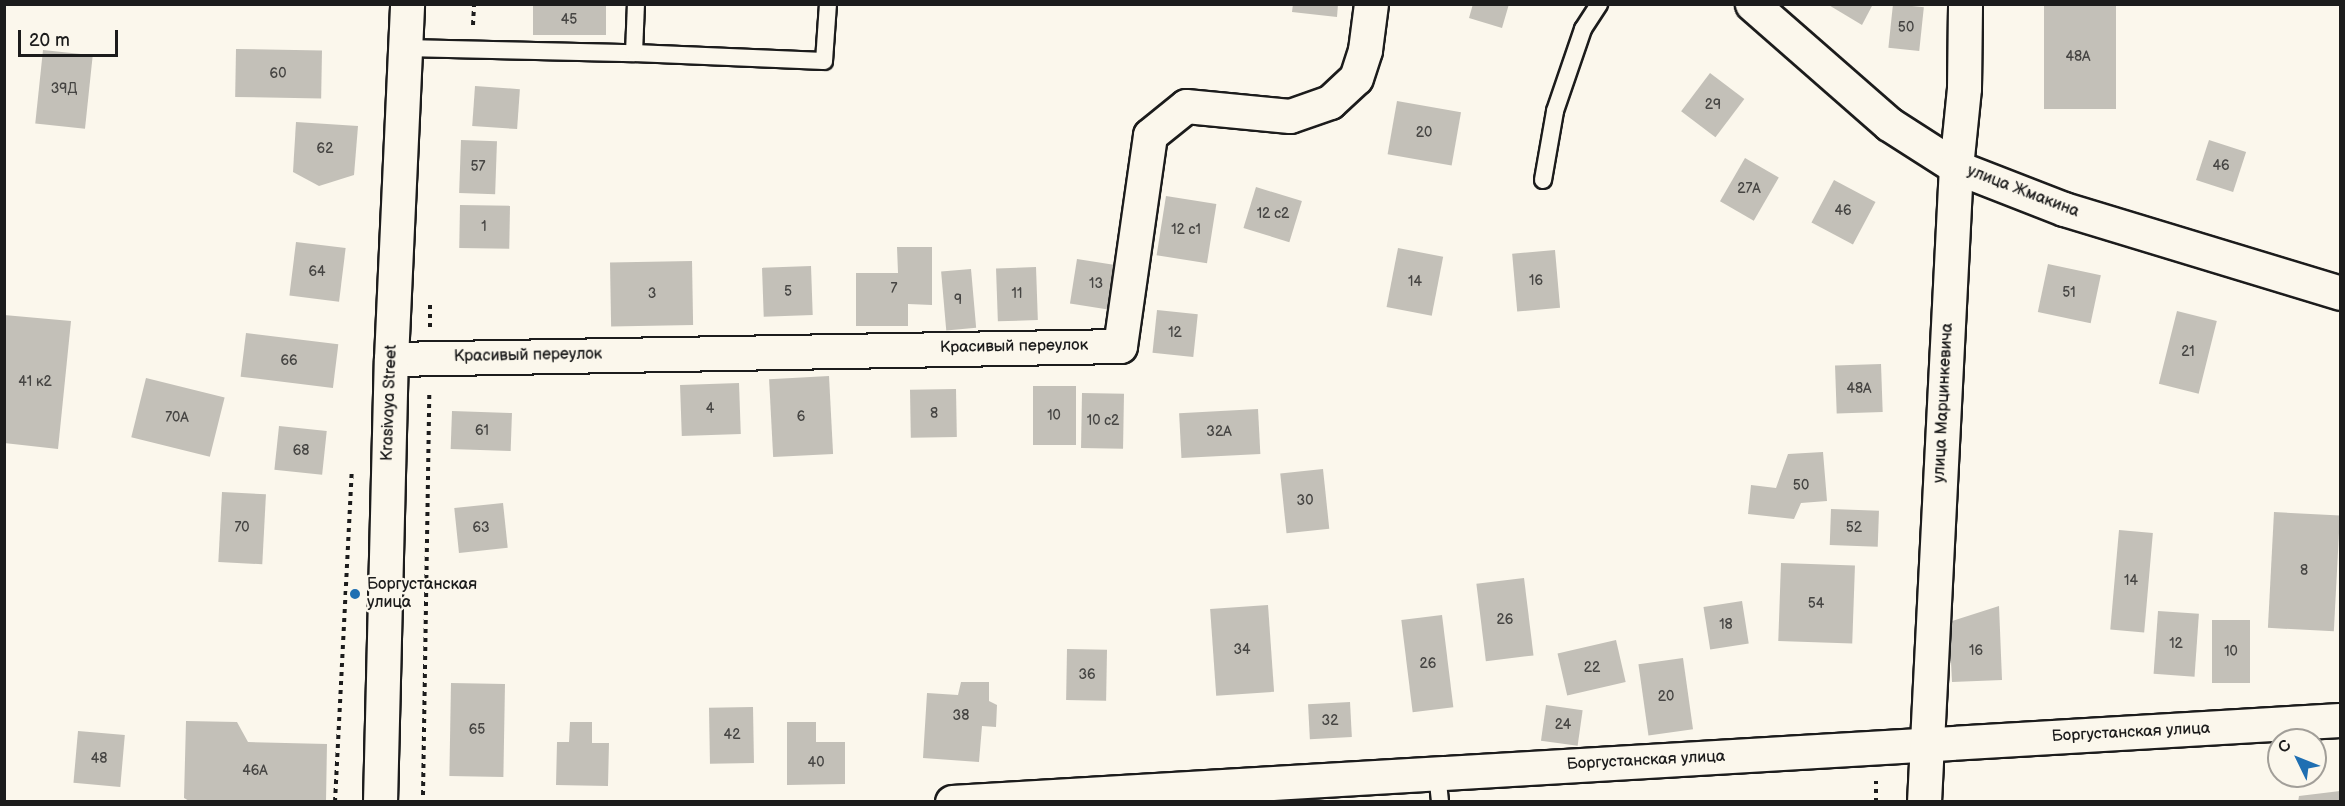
<!DOCTYPE html>
<html>
<head>
<meta charset="utf-8">
<style>
  body { margin:0 }
  #map { position:relative; width:2345px; height:806px; overflow:hidden; background:#fbf7ec; font-family:"Balsamiq Sans",sans-serif }
  div>[style] { position:absolute }
  .building>* { inset:0; background:#c3c0b8; transform-origin:0 0 }
  .path>* { height:4px; margin-top:-2px; transform-origin:0; background:repeating-linear-gradient(90deg,#1c1c1c 0 4.5px,transparent 0 9px) }
  .roads { filter:drop-shadow(2px 0 #1c1c1c) drop-shadow(-2px 0 #1c1c1c) drop-shadow(0 2px #1c1c1c) drop-shadow(0 -2px #1c1c1c) }
  .service>* { height:16px; margin:-8px; padding:0 8px; transform-origin:8px; border-radius:8px; background:#fbf7ec }
  .minor>* { height:33px; margin:-16.5px; padding:0 16.5px; transform-origin:16.5px; border-radius:16.5px; background:#fbf7ec }
  .tertiary>* { height:33px; margin:-16.5px; padding:0 16.5px; transform-origin:16.5px; border-radius:16.5px; background:#fbf7ec }
  .secondary>* { height:33px; margin:-16.5px; padding:0 16.5px; transform-origin:16.5px; border-radius:16.5px; background:#fbf7ec }
  .dots>* { width:16px; height:16px; translate:-50% -50%; box-sizing:border-box; border:3px solid #fbf7ec; border-radius:50% }
  span { translate:-50% -50%; white-space:nowrap; text-align:center; line-height:1.15; -webkit-text-stroke:4.5px #fbf7ec; paint-order:stroke }
  .number-label { font-size:14px; color:#464543 }
  .number-label span { -webkit-text-stroke-width:0 }
  .street-label { font-size:16px; color:#1c1c1c }
  .poi-label { font-size:16px; color:#1c1c1c }
  .left { translate:0 -50%; text-align:left }
  .frame { position:absolute; inset:0; border:6px solid #1c1c1c; pointer-events:none }
  .north { position:absolute; left:2267px; top:728px; width:60px; height:60px; box-sizing:border-box; background:#fbf7ec; border:2px solid #a29f99; border-radius:50%; rotate:313deg; font-size:16px; font-weight:700; line-height:24px; text-align:center; color:#1c1c1c }
  .north::after { content:''; display:block; margin:auto; width:21px; height:27px; background:#1f6fb2; clip-path:polygon(50% 0,100% 100%,50% 72%,0 100%) }
  .scale { position:absolute; left:18px; top:30px; width:100px; height:27px; box-sizing:border-box; border:3px solid #1c1c1c; border-top:0; padding-left:8px; font-size:18px; line-height:21px; white-space:nowrap; color:#1c1c1c; -webkit-text-stroke:4px #fbf7ec; paint-order:stroke }
</style>
</head>
<body>
<div id="map">
  <div class="building">
    <i style="left:533px;top:4px;width:73px;height:31px"></i>
    <i style="clip-path:polygon(1293px 4px,1338px 4px,1337px 17px,1292px 12px)"></i>
    <i style="clip-path:polygon(1473px 4px,1509px 4px,1502px 28px,1469px 18px)"></i>
    <i style="clip-path:polygon(1827px 4px,1873px 4px,1862px 25px)"></i>
    <i style="left:1893px;top:4px;width:31px;height:44px;rotate:6deg"></i>
    <i style="left:2044px;top:4px;width:72px;height:105px"></i>
    <i style="left:236px;top:49px;width:86px;height:48px;rotate:1deg"></i>
    <i style="left:43px;top:50px;width:50px;height:74px;rotate:6deg"></i>
    <i style="left:1710px;top:73px;width:43px;height:48px;rotate:37deg"></i>
    <i style="left:475px;top:86px;width:45px;height:40px;rotate:4deg"></i>
    <i style="left:1397px;top:101px;width:65px;height:54px;rotate:10deg"></i>
    <i style="clip-path:polygon(296px 122px,358px 126px,354px 175px,319px 186px,293px 172px)"></i>
    <i style="left:461px;top:140px;width:36px;height:53px;rotate:2deg"></i>
    <i style="left:2209px;top:140px;width:39px;height:42px;rotate:18deg"></i>
    <i style="left:1745px;top:158px;width:39px;height:50px;rotate:30deg"></i>
    <i style="left:1834px;top:180px;width:47px;height:48px;rotate:28deg"></i>
    <i style="left:1256px;top:187px;width:48px;height:43px;rotate:17deg"></i>
    <i style="left:1166px;top:196px;width:51px;height:60px;rotate:9deg"></i>
    <i style="left:460px;top:205px;width:50px;height:43px;rotate:1deg"></i>
    <i style="left:296px;top:242px;width:50px;height:54px;rotate:7deg"></i>
    <i style="clip-path:polygon(897px 247px,932px 247px,932px 305px,908px 304px,908px 326px,856px 326px,856px 273px,898px 273px)"></i>
    <i style="left:1398px;top:248px;width:46px;height:60px;rotate:11deg"></i>
    <i style="left:1555px;top:250px;width:58px;height:43px;rotate:85deg"></i>
    <i style="left:1077px;top:259px;width:45px;height:45px;rotate:9deg"></i>
    <i style="left:692px;top:261px;width:64px;height:82px;rotate:89deg"></i>
    <i style="left:2048px;top:264px;width:54px;height:49px;rotate:12deg"></i>
    <i style="left:811px;top:266px;width:49px;height:49px;rotate:88deg"></i>
    <i style="left:1036px;top:267px;width:53px;height:40px;rotate:88deg"></i>
    <i style="left:971px;top:269px;width:59px;height:30px;rotate:85deg"></i>
    <i style="left:1157px;top:310px;width:41px;height:43px;rotate:6deg"></i>
    <i style="left:2177px;top:311px;width:41px;height:75px;rotate:14deg"></i>
    <i style="clip-path:polygon(4px 315px,71px 321px,58px 449px,4px 443px)"></i>
    <i style="left:246px;top:333px;width:93px;height:44px;rotate:7deg"></i>
    <i style="left:1881px;top:364px;width:48px;height:46px;rotate:88deg"></i>
    <i style="left:829px;top:376px;width:78px;height:60px;rotate:87deg"></i>
    <i style="left:146px;top:378px;width:81px;height:61px;rotate:14deg"></i>
    <i style="left:739px;top:383px;width:51px;height:59px;rotate:88deg"></i>
    <i style="left:1033px;top:386px;width:43px;height:59px"></i>
    <i style="left:956px;top:389px;width:48px;height:46px;rotate:89deg"></i>
    <i style="left:1082px;top:393px;width:42px;height:55px;rotate:1deg"></i>
    <i style="left:1258px;top:409px;width:45px;height:79px;rotate:87deg"></i>
    <i style="left:452px;top:411px;width:60px;height:38px;rotate:2deg"></i>
    <i style="left:279px;top:426px;width:48px;height:44px;rotate:6deg"></i>
    <i style="clip-path:polygon(1823px 452px,1827px 501px,1801px 503px,1794px 519px,1748px 514px,1751px 485px,1776px 488px,1788px 454px)"></i>
    <i style="left:1323px;top:469px;width:60px;height:43px;rotate:84deg"></i>
    <i style="left:222px;top:492px;width:44px;height:70px;rotate:3deg"></i>
    <i style="left:503px;top:503px;width:45px;height:49px;rotate:84deg"></i>
    <i style="left:1831px;top:509px;width:48px;height:36px;rotate:2deg"></i>
    <i style="left:2274px;top:512px;width:66px;height:116px;rotate:3deg"></i>
    <i style="left:2119px;top:530px;width:34px;height:100px;rotate:5deg"></i>
    <i style="left:1781px;top:563px;width:74px;height:78px;rotate:2deg"></i>
    <i style="left:1524px;top:578px;width:78px;height:48px;rotate:83deg"></i>
    <i style="left:1742px;top:601px;width:43px;height:39px;rotate:81deg"></i>
    <i style="left:1268px;top:605px;width:87px;height:58px;rotate:86deg"></i>
    <i style="clip-path:polygon(1999px 606px,2002px 680px,1952px 682px,1949px 622px)"></i>
    <i style="left:2158px;top:611px;width:41px;height:63px;rotate:4deg"></i>
    <i style="left:1442px;top:615px;width:93px;height:41px;rotate:83deg"></i>
    <i style="left:2212px;top:620px;width:38px;height:63px"></i>
    <i style="left:1616px;top:640px;width:43px;height:60px;rotate:77deg"></i>
    <i style="left:1067px;top:649px;width:40px;height:51px;rotate:1deg"></i>
    <i style="left:1683px;top:658px;width:72px;height:45px;rotate:82deg"></i>
    <i style="clip-path:polygon(961px 682px,989px 682px,989px 701px,997px 705px,996px 727px,982px 726px,979px 762px,923px 758px,927px 693px,958px 695px)"></i>
    <i style="left:451px;top:683px;width:54px;height:93px;rotate:1deg"></i>
    <i style="left:1350px;top:702px;width:35px;height:42px;rotate:87deg"></i>
    <i style="left:1546px;top:705px;width:37px;height:36px;rotate:8deg"></i>
    <i style="left:753px;top:707px;width:56px;height:44px;rotate:89deg"></i>
    <i style="clip-path:polygon(186px 721px,237px 722px,248px 742px,327px 744px,326px 802px,191px 802px,184px 798px)"></i>
    <i style="clip-path:polygon(570px 722px,592px 722px,592px 743px,609px 743px,608px 786px,556px 785px,557px 742px,569px 742px)"></i>
    <i style="clip-path:polygon(787px 722px,816px 722px,816px 742px,845px 742px,845px 784px,787px 785px)"></i>
    <i style="left:78px;top:731px;width:47px;height:52px;rotate:5deg"></i>
    <i style="clip-path:polygon(2340px 791px,2340px 802px,2298px 802px,2299px 796px)"></i>
  </div>
  <div class="path">
    <i style="left:473px;top:25px;width:21px;rotate:-87deg"></i>
    <i style="left:430px;top:327px;width:23px;rotate:-90deg"></i>
    <i style="left:423px;top:795px;width:404px;rotate:-89.1deg"></i>
    <i style="left:335px;top:802px;width:332px;rotate:-87.1deg"></i>
    <i style="left:1876px;top:802px;width:21px;rotate:-90deg"></i>
  </div>
  <div class="roads">
    <div class="service">
      <i style="left:405px;top:48px;width:229px;rotate:1.3deg"></i>
      <i style="left:634px;top:53px;width:190px;rotate:2.4deg"></i>
      <i style="left:824px;top:61px;width:57px;rotate:-86deg"></i>
      <i style="left:634px;top:53px;width:49px;rotate:-87.7deg"></i>
      <i style="left:1543px;top:180px;width:70px;rotate:-80.1deg"></i>
      <i style="left:1555px;top:111px;width:87px;rotate:-71.1deg"></i>
      <i style="left:1583px;top:29px;width:30px;rotate:-57deg"></i>
      <i style="left:1437px;top:773px;width:29px;rotate:84deg"></i>
    </div>
    <div class="minor">
      <i style="left:391px;top:359px;width:729px;rotate:-1.02deg"></i>
      <i style="left:1120px;top:346px;width:213px;rotate:-81.9deg"></i>
      <i style="left:1150px;top:135px;width:46px;rotate:-38.9deg"></i>
      <i style="left:1186px;top:106px;width:104px;rotate:5.5deg"></i>
      <i style="left:1290px;top:116px;width:42px;rotate:-19.3deg"></i>
      <i style="left:1330px;top:102px;width:35px;rotate:-43deg"></i>
      <i style="left:1356px;top:78px;width:29px;rotate:-72deg"></i>
      <i style="left:1365px;top:50px;width:46px;rotate:-82.6deg"></i>
      <i style="left:952px;top:802px;width:1390px;rotate:-3.38deg"></i>
      <i style="left:1924px;top:802px;width:636px;rotate:-87.12deg"></i>
      <i style="left:1956px;top:167px;width:79px;rotate:-84.2deg"></i>
      <i style="left:1964px;top:88px;width:84px;rotate:-89.3deg"></i>
    </div>
    <div class="tertiary">
      <i style="left:1752px;top:4px;width:182px;rotate:41.2deg"></i>
      <i style="left:1889px;top:124px;width:80px;rotate:32.7deg"></i>
      <i style="left:1956px;top:167px;width:116px;rotate:21.3deg"></i>
      <i style="left:2064px;top:209px;width:288px;rotate:16.9deg"></i>
    </div>
    <div class="secondary">
      <i style="left:380px;top:802px;width:443px;rotate:-88.6deg"></i>
      <i style="left:391px;top:359px;width:355px;rotate:-87.4deg"></i>
    </div>
  </div>
  <div class="dots">
    <i style="left:355px;top:594px;background:#1f6fb2"></i>
  </div>
  <div class="number-label">
    <span style="left:569px;top:20px">45</span>
    <span style="left:1906px;top:28px">50</span>
    <span style="left:2078px;top:57px">48А</span>
    <span style="left:278px;top:74px">60</span>
    <span style="left:64px;top:89px">39Д</span>
    <span style="left:1713px;top:105px">29</span>
    <span style="left:1424px;top:133px">20</span>
    <span style="left:325px;top:149px">62</span>
    <span style="left:2221px;top:166px">46</span>
    <span style="left:478px;top:167px">57</span>
    <span style="left:1749px;top:189px">27А</span>
    <span style="left:1843px;top:211px">46</span>
    <span style="left:1273px;top:214px">12 с2</span>
    <span style="left:484px;top:227px">1</span>
    <span style="left:1186px;top:230px">12 с1</span>
    <span style="left:317px;top:272px">64</span>
    <span style="left:1536px;top:281px">16</span>
    <span style="left:1415px;top:282px">14</span>
    <span style="left:1096px;top:284px">13</span>
    <span style="left:894px;top:289px">7</span>
    <span style="left:788px;top:292px">5</span>
    <span style="left:2069px;top:293px">51</span>
    <span style="left:652px;top:294px">3</span>
    <span style="left:1017px;top:294px">11</span>
    <span style="left:958px;top:300px">9</span>
    <span style="left:1175px;top:333px">12</span>
    <span style="left:2188px;top:352px">21</span>
    <span style="left:289px;top:361px">66</span>
    <span style="left:35px;top:382px">41 к2</span>
    <span style="left:1859px;top:389px">48А</span>
    <span style="left:710px;top:409px">4</span>
    <span style="left:934px;top:414px">8</span>
    <span style="left:1054px;top:416px">10</span>
    <span style="left:801px;top:417px">6</span>
    <span style="left:177px;top:418px">70А</span>
    <span style="left:1103px;top:421px">10 с2</span>
    <span style="left:482px;top:431px">61</span>
    <span style="left:1219px;top:432px">32А</span>
    <span style="left:301px;top:451px">68</span>
    <span style="left:1801px;top:486px">50</span>
    <span style="left:1305px;top:501px">30</span>
    <span style="left:242px;top:528px">70</span>
    <span style="left:481px;top:528px">63</span>
    <span style="left:1854px;top:528px">52</span>
    <span style="left:2304px;top:571px">8</span>
    <span style="left:2131px;top:581px">14</span>
    <span style="left:1816px;top:604px">54</span>
    <span style="left:1505px;top:620px">26</span>
    <span style="left:1726px;top:625px">18</span>
    <span style="left:2176px;top:644px">12</span>
    <span style="left:1242px;top:650px">34</span>
    <span style="left:1976px;top:651px">16</span>
    <span style="left:2231px;top:652px">10</span>
    <span style="left:1428px;top:664px">26</span>
    <span style="left:1592px;top:668px">22</span>
    <span style="left:1087px;top:675px">36</span>
    <span style="left:1666px;top:697px">20</span>
    <span style="left:961px;top:716px">38</span>
    <span style="left:1330px;top:721px">32</span>
    <span style="left:1563px;top:725px">24</span>
    <span style="left:477px;top:730px">65</span>
    <span style="left:732px;top:735px">42</span>
    <span style="left:99px;top:759px">48</span>
    <span style="left:816px;top:763px">40</span>
    <span style="left:255px;top:771px">46А</span>
  </div>
  <div class="street-label">
    <span style="left:2023px;top:192px;rotate:21deg">улица Жмакина</span>
    <span style="left:1014px;top:347px;rotate:-1deg">Красивый переулок</span>
    <span style="left:528px;top:356px;rotate:-1deg">Красивый переулок</span>
    <span style="left:390px;top:403px;rotate:-88deg">Krasivaya Street</span>
    <span style="left:1944px;top:403px;rotate:-87deg">улица Марцинкевича</span>
    <span style="left:2131px;top:733px;rotate:-3deg">Боргустанская улица</span>
    <span style="left:1646px;top:761px;rotate:-3deg">Боргустанская улица</span>
  </div>
  <div class="poi-label">
    <span class="left" style="left:367px;top:594px">Боргустанская<br>улица</span>
  </div>
  <div class="frame"></div>
  <div class="north">С</div>
  <div class="scale">20 m</div>
</div>
</body>
</html>
